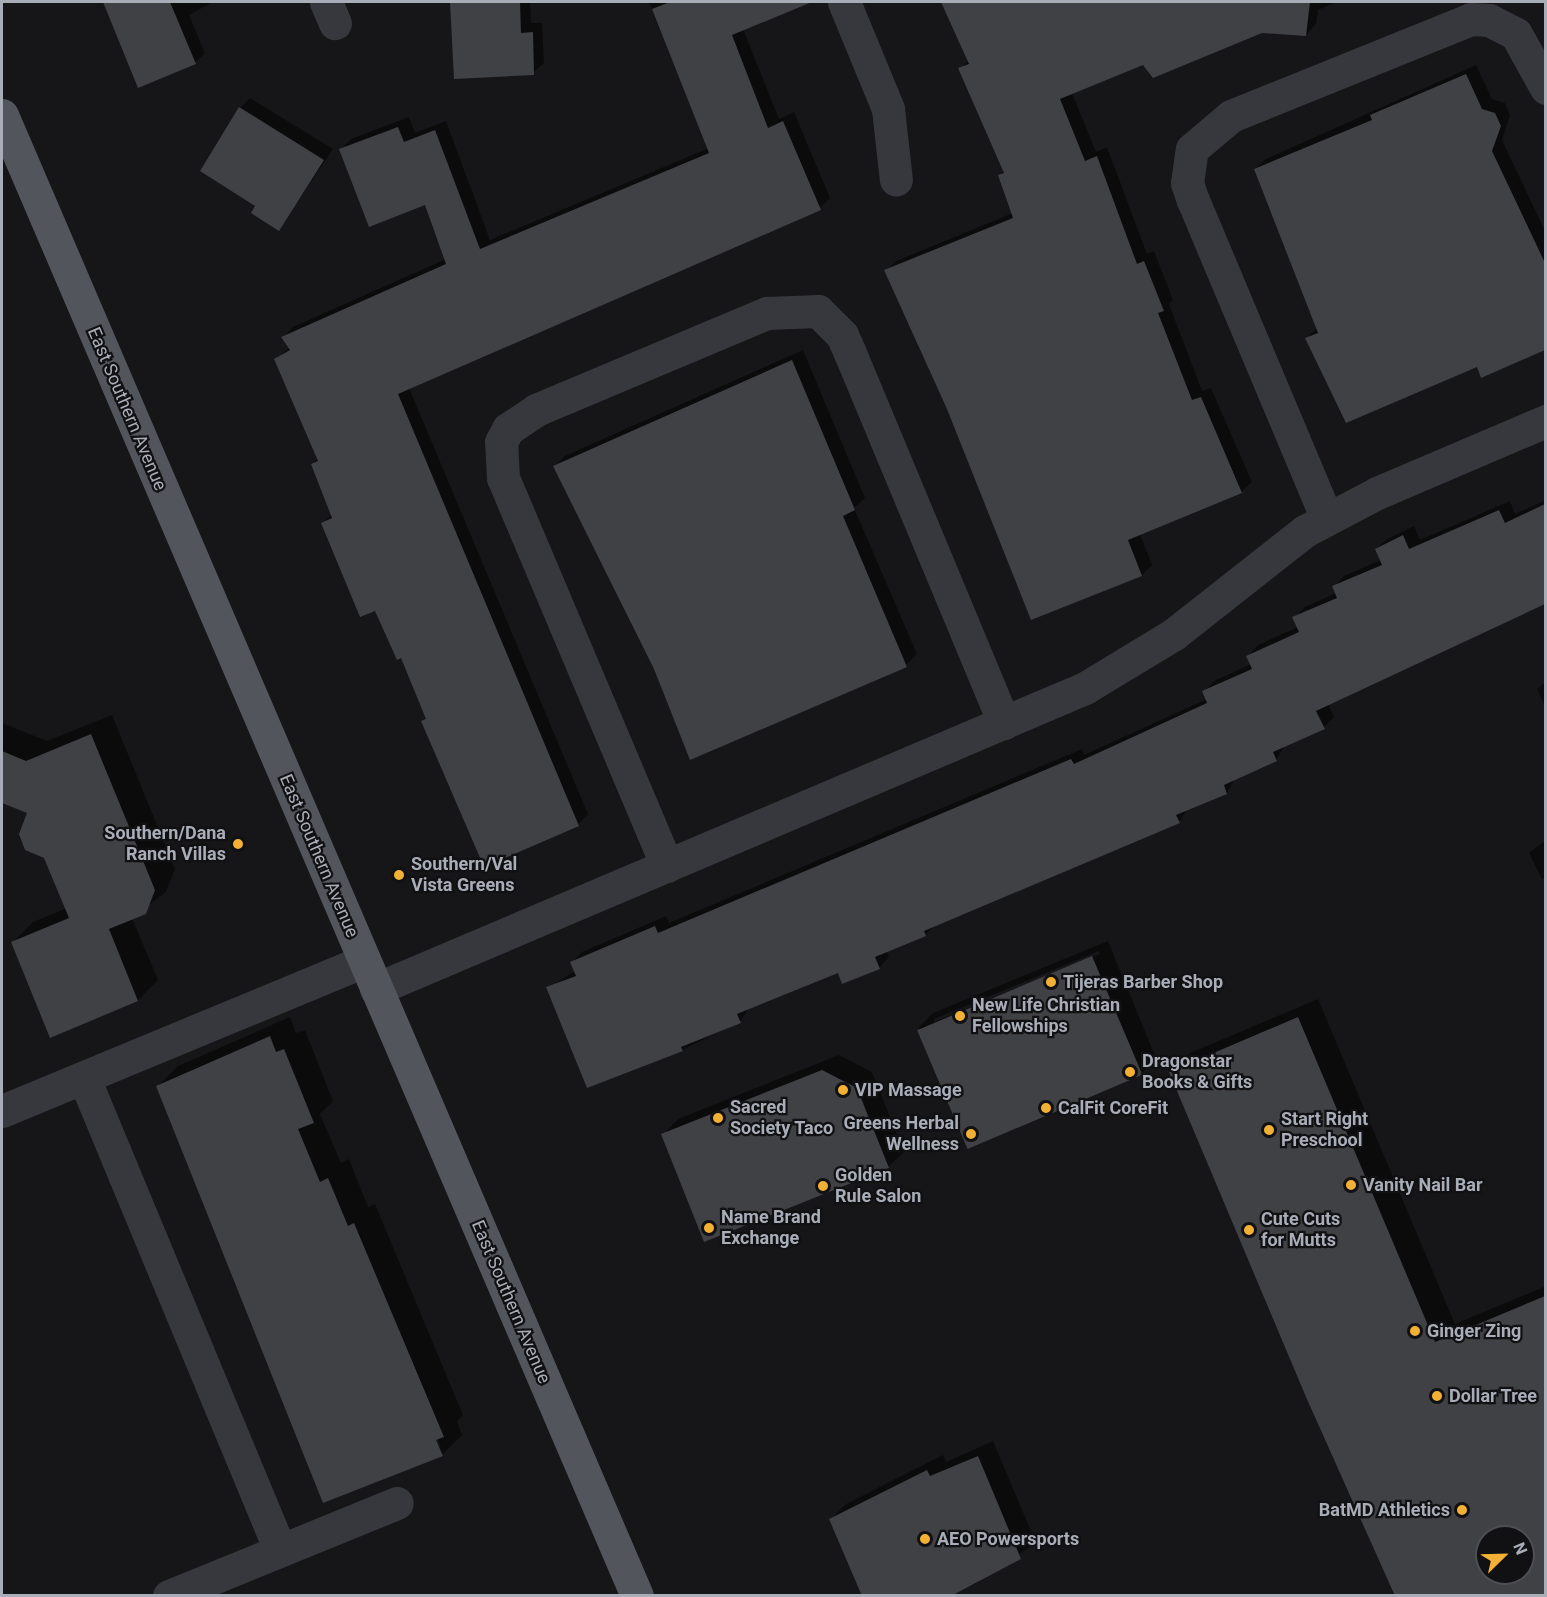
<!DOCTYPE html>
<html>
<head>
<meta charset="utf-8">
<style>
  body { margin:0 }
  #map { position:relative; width:1547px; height:1597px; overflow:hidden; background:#161618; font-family:Roboto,sans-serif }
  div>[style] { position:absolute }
  .shadow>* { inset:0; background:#0007 }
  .building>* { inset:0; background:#404145; transform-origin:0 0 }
  .minor>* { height:33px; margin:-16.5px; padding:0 16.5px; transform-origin:16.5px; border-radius:16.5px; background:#37383d }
  .major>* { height:33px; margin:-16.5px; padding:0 16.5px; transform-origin:16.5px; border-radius:16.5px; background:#53555c }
  .dots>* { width:16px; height:16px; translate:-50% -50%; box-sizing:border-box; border:3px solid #111113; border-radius:50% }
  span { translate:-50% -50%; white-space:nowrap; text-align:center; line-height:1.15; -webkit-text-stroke:4.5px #111113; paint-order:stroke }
  .street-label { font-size:18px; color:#a8adb8 }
  .poi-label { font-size:18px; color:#a8adb8; font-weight:700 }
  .right { translate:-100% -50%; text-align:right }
  .left { translate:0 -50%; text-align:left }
  .frame { position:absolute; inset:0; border:3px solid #a8adb8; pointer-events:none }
  .north { position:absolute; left:1475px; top:1525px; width:60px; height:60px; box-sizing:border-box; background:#111113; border:2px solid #4d4f55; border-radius:50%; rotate:67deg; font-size:16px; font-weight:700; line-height:24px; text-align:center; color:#a8adb8 }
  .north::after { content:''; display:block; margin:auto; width:21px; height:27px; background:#f2b134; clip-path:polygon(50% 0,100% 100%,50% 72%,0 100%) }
</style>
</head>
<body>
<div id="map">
  <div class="shadow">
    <i style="clip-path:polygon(104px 2px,213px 2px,189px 15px,205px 53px,195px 63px,139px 86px)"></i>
    <i style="clip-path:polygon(452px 2px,530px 2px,531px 23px,542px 23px,544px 63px,533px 73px,455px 77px)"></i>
    <i style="clip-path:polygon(649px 2px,768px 2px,772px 11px,743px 29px,779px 119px,794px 112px,830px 198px,820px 208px,409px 388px,588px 814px,578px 824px,423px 722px,427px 718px,402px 656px,323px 523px,332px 514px,312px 464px,318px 459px,276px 359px,290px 347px,283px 337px,293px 327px,446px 259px,426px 203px,341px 149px,351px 139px,409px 117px,415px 133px,446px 121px,490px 240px,709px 148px)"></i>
    <i style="clip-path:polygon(943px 2px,1336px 2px,1318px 10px,1316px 24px,1306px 35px,1262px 32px,1144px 63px,1072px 93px,1096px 152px,1107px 147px,1147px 254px,1154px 251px,1173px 300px,1169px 304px,1202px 391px,1211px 388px,1252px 482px,1241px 492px,1140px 534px,1152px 565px,1142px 575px,949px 409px,886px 271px,896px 261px,1013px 213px,999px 176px,1005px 170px,960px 69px,969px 60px)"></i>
    <i style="clip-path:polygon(1476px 65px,1492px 99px,1505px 103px,1510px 115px,1502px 140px,1546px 233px,1546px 348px,1482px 376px,1477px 365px,1306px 339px,1317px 328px,1255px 169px,1266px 159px)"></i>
    <i style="clip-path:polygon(250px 98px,333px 149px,279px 229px,257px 206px,240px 108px)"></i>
    <i style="clip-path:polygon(803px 350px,865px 498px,854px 508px,917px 654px,906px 665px,691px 758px,655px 669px,555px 466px,565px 456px)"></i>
    <i style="clip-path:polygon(1546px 500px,1546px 599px,1539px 605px,1328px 703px,1334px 717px,1324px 727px,1285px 745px,1276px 760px,1235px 778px,1227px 793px,1188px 808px,1179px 822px,935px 925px,925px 935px,886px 950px,889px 957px,879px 968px,839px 971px,749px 1008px,740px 1022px,682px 1050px,548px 988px,575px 971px,572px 962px,582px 952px,666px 916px,669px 923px,1082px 749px,1084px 755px,1207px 699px,1204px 692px,1214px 681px,1251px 664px,1248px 656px,1258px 645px,1298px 627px,1294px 618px,1305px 607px,1336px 593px,1334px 587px,1344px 576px,1381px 560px,1376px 549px,1387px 539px,1414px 526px,1420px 540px,1510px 501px,1515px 514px)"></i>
    <i style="clip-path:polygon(1546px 681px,1546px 709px,1537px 689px)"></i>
    <i style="clip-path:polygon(112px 715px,175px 869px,166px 892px,132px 918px,158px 980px,138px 1000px,51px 1036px,13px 942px,33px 922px,67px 908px,29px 812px,2px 801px,2px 723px,47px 741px)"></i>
    <i style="clip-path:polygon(1546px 840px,1546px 877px,1542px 879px,1529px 853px)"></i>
    <i style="clip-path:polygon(evenodd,1108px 941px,1156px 1058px,1141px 1074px,918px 1028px,933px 1013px,1108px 941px,1099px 951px,1100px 954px,934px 1022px,934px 1019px,1099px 951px)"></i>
    <i style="clip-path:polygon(evenodd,1318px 999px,1455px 1324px,1546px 1286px,1546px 1596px,1397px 1596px,1170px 1073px,1190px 1053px,1318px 999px,1487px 1537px,1523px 1537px,1523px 1573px,1487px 1573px,1487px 1537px)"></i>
    <i style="clip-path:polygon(evenodd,290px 1017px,296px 1033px,305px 1030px,333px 1101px,320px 1114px,341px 1163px,349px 1159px,368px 1207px,375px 1204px,463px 1415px,457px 1421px,462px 1435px,442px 1455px,158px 1086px,178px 1066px,290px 1017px,434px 1432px,441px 1447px,437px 1447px,434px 1432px)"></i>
    <i style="clip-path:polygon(839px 1055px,872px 1072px,904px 1152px,888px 1167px,663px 1135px,678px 1119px)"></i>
    <i style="clip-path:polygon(993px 1441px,1036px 1543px,975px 1584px,942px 1596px,831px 1519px,846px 1504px,943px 1455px,946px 1462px)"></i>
  </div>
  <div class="building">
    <i style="clip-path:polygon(103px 2px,170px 2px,196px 64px,138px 88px)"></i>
    <i style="clip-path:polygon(450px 2px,520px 2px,521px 33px,533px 32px,534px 75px,454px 79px)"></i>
    <i style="clip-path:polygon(670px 2px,812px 2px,732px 35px,768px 128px,783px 121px,821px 210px,398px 394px,579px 826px,484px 867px,421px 721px,426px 719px,401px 658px,397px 660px,375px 611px,360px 617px,321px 523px,332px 518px,311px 464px,318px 461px,274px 359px,290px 350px,281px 337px,446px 264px,425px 205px,369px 227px,339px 149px,398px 127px,404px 142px,435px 130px,480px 249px,709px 153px,652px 9px)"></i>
    <i style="clip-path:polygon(941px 2px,1310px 2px,1306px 36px,1262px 33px,1153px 78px,1143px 65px,1060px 99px,1085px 161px,1097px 156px,1137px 264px,1144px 261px,1164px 311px,1158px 313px,1192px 400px,1201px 397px,1242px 493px,1128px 540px,1142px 576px,1031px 620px,947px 409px,884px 270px,1013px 218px,998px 175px,1004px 173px,958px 68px,969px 64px)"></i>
    <i style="clip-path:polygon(1466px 74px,1482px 109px,1495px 113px,1501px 126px,1492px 151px,1545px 263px,1545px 350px,1481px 378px,1477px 367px,1346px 423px,1305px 338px,1318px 333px,1254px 169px,1372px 120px,1370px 115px)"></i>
    <i style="clip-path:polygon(239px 107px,324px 160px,279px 231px,251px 213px,255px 206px,200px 171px)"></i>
    <i style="clip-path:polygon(792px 360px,855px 510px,843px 516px,907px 667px,690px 760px,654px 669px,553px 466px)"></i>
    <i style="clip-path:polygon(1545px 504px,1545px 604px,1316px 711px,1325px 729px,1273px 752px,1277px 761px,1224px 785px,1227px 794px,1176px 815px,1180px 823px,924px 931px,926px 936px,875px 957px,880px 969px,842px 984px,838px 973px,737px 1014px,741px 1023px,681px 1047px,683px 1051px,587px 1088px,546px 987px,576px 976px,570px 962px,655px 926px,658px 933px,1071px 759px,1074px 764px,1207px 703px,1202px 691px,1252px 669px,1246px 656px,1299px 632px,1292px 617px,1337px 598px,1332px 586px,1382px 565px,1375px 549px,1403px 535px,1409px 549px,1499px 510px,1505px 523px)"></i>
    <i style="clip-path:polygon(91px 734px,155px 890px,146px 914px,109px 929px,138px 1001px,50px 1038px,11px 942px,69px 918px,44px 858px,25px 850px,19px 834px,27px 813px,2px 803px,2px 751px,26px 761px)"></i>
    <i style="left:1092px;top:956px;width:129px;height:190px;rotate:67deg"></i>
    <i style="clip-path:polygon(evenodd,1298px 1017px,1435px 1342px,1545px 1296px,1545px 1596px,1395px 1596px,1306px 1397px,1169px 1072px,1298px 1017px,1487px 1537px,1523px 1537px,1523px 1573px,1487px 1573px,1487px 1537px)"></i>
    <i style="clip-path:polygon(270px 1036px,276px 1052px,284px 1049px,314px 1123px,298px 1129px,320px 1182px,328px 1178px,348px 1226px,354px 1223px,444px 1437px,436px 1440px,443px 1456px,323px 1503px,156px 1086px)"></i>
    <i style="clip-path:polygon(822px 1070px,857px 1088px,889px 1168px,704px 1242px,661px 1134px)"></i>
    <i style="clip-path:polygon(978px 1456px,1021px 1559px,951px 1596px,862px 1596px,829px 1519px,927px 1470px,930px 1476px)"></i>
  </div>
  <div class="minor">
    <i style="left:326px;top:2px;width:23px;rotate:67deg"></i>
    <i style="left:844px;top:2px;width:116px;rotate:67.6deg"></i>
    <i style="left:888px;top:109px;width:71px;rotate:83.6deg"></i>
    <i style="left:1327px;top:519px;width:345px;rotate:-112.8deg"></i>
    <i style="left:1193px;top:201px;width:19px;rotate:-108deg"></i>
    <i style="left:1187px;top:183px;width:34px;rotate:-82deg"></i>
    <i style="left:1192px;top:149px;width:51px;rotate:-40.2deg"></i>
    <i style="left:1231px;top:116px;width:259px;rotate:-22deg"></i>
    <i style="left:1471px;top:19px;width:18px;rotate:3deg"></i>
    <i style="left:1489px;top:20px;width:30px;rotate:27deg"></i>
    <i style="left:1516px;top:34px;width:62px;rotate:60.9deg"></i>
    <i style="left:667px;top:866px;width:421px;rotate:-112.9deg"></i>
    <i style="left:503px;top:478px;width:36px;rotate:-93deg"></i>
    <i style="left:501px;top:442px;width:15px;rotate:-62deg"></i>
    <i style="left:508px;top:429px;width:34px;rotate:-34deg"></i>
    <i style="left:536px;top:410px;width:251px;rotate:-22.8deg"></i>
    <i style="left:767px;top:313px;width:51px;rotate:-2.2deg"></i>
    <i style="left:818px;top:311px;width:34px;rotate:45deg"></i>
    <i style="left:842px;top:335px;width:20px;rotate:66deg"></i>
    <i style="left:850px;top:353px;width:401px;rotate:67.4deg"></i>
    <i style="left:376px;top:989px;width:770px;rotate:-23deg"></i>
    <i style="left:1085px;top:688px;width:104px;rotate:-31.2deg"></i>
    <i style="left:1174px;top:634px;width:167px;rotate:-38.2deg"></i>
    <i style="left:1305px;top:531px;width:81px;rotate:-27.8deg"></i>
    <i style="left:1377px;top:493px;width:184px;rotate:-23.1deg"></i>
    <i style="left:84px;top:1078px;width:511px;rotate:67.45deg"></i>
    <i style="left:2px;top:1111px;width:392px;rotate:-22.5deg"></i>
    <i style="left:169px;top:1596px;width:246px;rotate:-22.2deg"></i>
  </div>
  <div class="major">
    <i style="left:2px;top:115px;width:1611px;rotate:66.79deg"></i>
  </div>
  <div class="dots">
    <i style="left:238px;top:844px;background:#f2b134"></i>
    <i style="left:399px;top:875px;background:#f2b134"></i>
    <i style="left:1051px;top:982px;background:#f2b134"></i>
    <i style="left:960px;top:1016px;background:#f2b134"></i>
    <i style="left:1130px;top:1072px;background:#f2b134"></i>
    <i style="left:843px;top:1090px;background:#f2b134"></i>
    <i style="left:1046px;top:1108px;background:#f2b134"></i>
    <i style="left:718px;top:1118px;background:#f2b134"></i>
    <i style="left:1269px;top:1130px;background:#f2b134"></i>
    <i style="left:971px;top:1134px;background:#f2b134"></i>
    <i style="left:1351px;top:1185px;background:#f2b134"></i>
    <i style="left:823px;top:1186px;background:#f2b134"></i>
    <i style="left:709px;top:1228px;background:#f2b134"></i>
    <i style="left:1249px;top:1230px;background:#f2b134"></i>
    <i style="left:1415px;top:1331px;background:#f2b134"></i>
    <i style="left:1437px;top:1396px;background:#f2b134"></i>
    <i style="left:1462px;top:1510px;background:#f2b134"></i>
    <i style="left:925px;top:1539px;background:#f2b134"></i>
  </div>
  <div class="street-label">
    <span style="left:127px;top:409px;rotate:67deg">East Southern Avenue</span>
    <span style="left:319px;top:856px;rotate:67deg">East Southern Avenue</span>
    <span style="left:511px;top:1302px;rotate:67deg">East Southern Avenue</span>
  </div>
  <div class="poi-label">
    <span class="right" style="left:226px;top:844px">Southern/Dana<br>Ranch Villas</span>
    <span class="left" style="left:411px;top:875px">Southern/Val<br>Vista Greens</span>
    <span class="left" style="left:1063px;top:982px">Tijeras Barber Shop</span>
    <span class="left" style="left:972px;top:1016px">New Life Christian<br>Fellowships</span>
    <span class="left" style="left:1142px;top:1072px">Dragonstar<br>Books &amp; Gifts</span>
    <span class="left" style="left:855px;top:1090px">VIP Massage</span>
    <span class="left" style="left:730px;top:1118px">Sacred<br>Society Taco</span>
    <span class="left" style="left:1058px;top:1108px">CalFit CoreFit</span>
    <span class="left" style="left:1281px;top:1130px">Start Right<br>Preschool</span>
    <span class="right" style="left:959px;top:1134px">Greens Herbal<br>Wellness</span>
    <span class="left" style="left:835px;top:1186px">Golden<br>Rule Salon</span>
    <span class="left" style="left:1363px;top:1185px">Vanity Nail Bar</span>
    <span class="left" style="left:721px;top:1228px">Name Brand<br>Exchange</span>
    <span class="left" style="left:1261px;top:1230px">Cute Cuts<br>for Mutts</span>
    <span class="left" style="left:1427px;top:1331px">Ginger Zing</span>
    <span class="left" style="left:1449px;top:1396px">Dollar Tree</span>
    <span class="right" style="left:1450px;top:1510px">BatMD Athletics</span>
    <span class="left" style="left:937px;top:1539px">AEO Powersports</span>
  </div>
  <div class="frame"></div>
  <div class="north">N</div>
</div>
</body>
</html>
